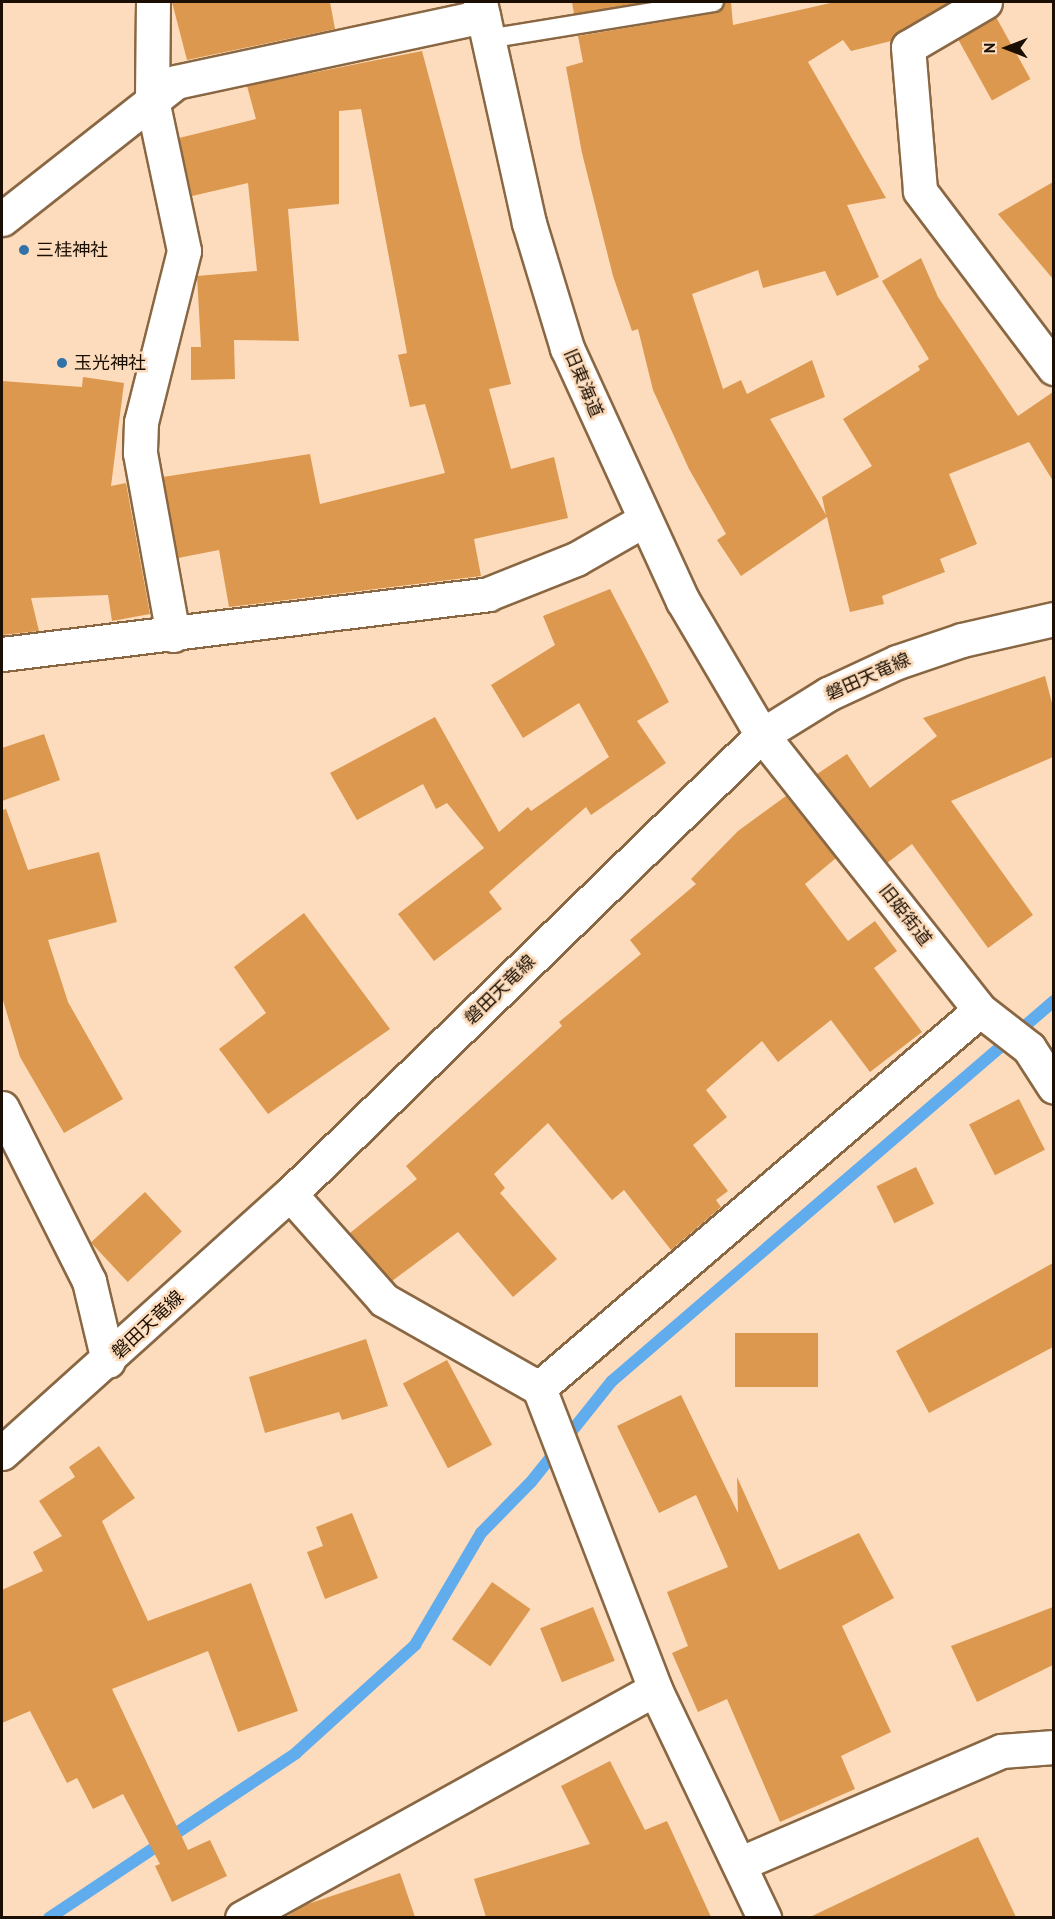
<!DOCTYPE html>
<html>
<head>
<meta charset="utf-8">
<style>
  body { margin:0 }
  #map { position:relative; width:1055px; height:1919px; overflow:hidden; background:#fcdcbc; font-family:"PT Sans","Noto Sans JP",sans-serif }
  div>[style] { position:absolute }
  .stream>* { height:12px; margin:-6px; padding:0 6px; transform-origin:6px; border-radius:6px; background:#60aced }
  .building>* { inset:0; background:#dc984e; transform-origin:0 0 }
  .roads { filter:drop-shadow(2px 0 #8a6743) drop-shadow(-2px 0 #8a6743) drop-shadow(0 2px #8a6743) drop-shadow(0 -2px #8a6743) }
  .lane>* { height:18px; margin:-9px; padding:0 9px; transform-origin:9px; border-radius:9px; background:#fff }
  .street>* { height:33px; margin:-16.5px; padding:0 16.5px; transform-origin:16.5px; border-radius:16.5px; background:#fff }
  .secondary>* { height:33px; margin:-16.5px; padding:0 16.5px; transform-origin:16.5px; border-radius:16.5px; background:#fff }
  .primary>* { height:33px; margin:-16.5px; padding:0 16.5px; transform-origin:16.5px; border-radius:16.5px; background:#fff }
  .dots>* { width:16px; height:16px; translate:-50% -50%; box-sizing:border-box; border:3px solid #fcdcbc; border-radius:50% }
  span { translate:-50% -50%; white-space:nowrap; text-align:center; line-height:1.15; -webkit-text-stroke:5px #fcdcbc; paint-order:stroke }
  .poi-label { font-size:18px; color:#1b0e02 }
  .left { translate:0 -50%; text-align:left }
  .street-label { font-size:18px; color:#1b0e02 }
  .frame { position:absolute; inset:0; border:3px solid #1b0e02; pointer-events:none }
  .north { position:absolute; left:977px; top:18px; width:60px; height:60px; -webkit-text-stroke:4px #fcdcbc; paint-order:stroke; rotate:270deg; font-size:16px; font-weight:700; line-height:24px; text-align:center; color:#1b0e02 }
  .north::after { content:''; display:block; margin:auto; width:21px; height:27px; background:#1b0e02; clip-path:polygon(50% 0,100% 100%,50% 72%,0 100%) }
</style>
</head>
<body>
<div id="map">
  <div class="stream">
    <i style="left:49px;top:1918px;width:297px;rotate:-33.7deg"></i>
    <i style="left:296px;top:1753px;width:161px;rotate:-42.2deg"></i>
    <i style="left:415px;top:1645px;width:130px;rotate:-59.5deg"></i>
    <i style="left:481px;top:1533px;width:71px;rotate:-45.6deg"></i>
    <i style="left:531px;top:1482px;width:129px;rotate:-51.3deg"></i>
    <i style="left:612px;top:1381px;width:583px;rotate:-40.69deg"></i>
  </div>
  <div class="building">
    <i style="clip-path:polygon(172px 2px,330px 2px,335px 29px,187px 60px)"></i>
    <i style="clip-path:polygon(572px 2px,647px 2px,574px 14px)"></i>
    <i style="clip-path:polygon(725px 2px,731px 2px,733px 25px,835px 2px,949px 2px,891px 41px,851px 51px,843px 40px,808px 62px,886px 198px,847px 205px,879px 277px,837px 296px,825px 271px,763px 288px,758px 270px,692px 294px,723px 389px,741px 380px,747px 394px,812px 360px,825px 397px,770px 419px,826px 515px,822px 497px,872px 466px,843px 419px,920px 370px,918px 366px,929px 359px,882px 281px,921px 258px,938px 297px,1018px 416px,1053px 392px,1053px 481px,1029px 442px,949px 474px,977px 544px,940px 559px,945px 572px,882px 596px,884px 604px,850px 612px,827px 517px,741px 576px,717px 540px,726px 534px,689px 469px,653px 390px,638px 329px,632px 331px,613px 276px,582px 153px,566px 67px,583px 62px,578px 36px,716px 13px)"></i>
    <i style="left:996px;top:17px;width:71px;height:44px;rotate:61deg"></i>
    <i style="clip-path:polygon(422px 51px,511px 384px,489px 389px,511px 469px,554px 457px,568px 518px,474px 539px,481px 576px,229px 607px,219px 550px,178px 558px,163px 477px,310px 454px,320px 504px,445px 473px,425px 404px,410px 407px,398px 355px,407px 353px,361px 109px,339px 111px,339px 204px,288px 209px,299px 341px,234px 340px,235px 379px,191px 380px,191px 347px,201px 347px,197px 276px,257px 271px,248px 183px,192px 196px,179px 138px,256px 119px,247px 86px)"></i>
    <i style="clip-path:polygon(1053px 182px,1053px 279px,998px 214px)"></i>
    <i style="clip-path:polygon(83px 377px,124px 383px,111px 486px,126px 483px,150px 614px,112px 621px,108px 595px,31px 598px,39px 631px,2px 635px,2px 381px,82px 387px)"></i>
    <i style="clip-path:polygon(610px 589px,669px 702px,637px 721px,666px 763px,591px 815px,586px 807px,489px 892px,502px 909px,434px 961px,398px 914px,484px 848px,447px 803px,436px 809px,423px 784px,357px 820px,330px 773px,435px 717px,499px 832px,528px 807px,531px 811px,609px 757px,579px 703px,523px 738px,491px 685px,555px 645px,543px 616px)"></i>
    <i style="clip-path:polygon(1045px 676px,1053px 707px,1053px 757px,951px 801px,1033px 915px,988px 948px,912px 844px,887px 863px,817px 774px,847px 754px,870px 788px,937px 736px,923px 718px)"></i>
    <i style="clip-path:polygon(44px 734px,60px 780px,2px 801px,2px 748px)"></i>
    <i style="clip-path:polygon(786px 796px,836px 858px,805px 884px,848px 941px,875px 921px,897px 951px,874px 968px,922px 1032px,870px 1072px,831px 1020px,778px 1062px,762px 1041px,706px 1090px,727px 1117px,693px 1145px,728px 1191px,716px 1200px,721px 1207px,671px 1250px,624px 1190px,612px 1200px,548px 1123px,494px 1174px,505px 1188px,500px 1193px,557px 1259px,513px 1297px,458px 1232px,392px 1281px,350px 1233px,417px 1179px,406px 1166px,562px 1026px,559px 1022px,641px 954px,630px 940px,696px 884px,691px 879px,738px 831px)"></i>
    <i style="clip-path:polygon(6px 809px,28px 870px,99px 852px,117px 922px,48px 940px,68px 1002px,123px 1099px,64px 1133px,20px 1057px,2px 997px,2px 810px)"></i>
    <i style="clip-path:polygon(304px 913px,390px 1029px,268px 1114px,219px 1049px,266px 1013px,234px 967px)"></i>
    <i style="left:1019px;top:1099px;width:57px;height:56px;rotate:63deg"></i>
    <i style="left:916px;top:1167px;width:41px;height:44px;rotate:64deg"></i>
    <i style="left:145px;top:1192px;width:54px;height:74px;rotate:47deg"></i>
    <i style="clip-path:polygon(1053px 1263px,1053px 1347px,929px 1413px,896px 1351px)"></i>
    <i style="left:735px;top:1333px;width:83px;height:54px"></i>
    <i style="clip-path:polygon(366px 1339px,388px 1406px,342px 1420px,339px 1412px,265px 1433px,249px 1377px)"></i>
    <i style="left:447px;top:1360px;width:96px;height:50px;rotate:62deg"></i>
    <i style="clip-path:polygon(681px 1395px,738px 1513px,737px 1477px,779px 1570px,859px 1533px,894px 1598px,842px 1626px,891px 1732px,841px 1756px,855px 1789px,780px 1822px,727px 1699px,698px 1712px,672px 1653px,688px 1646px,667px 1592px,728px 1567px,696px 1495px,659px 1513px,617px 1426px)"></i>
    <i style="clip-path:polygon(99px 1446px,135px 1498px,102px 1521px,148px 1621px,251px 1583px,298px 1711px,238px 1732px,208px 1651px,112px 1689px,188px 1850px,210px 1840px,227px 1876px,172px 1902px,155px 1866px,160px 1864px,123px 1794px,93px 1809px,77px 1778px,67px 1783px,30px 1711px,2px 1723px,2px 1590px,43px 1571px,33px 1552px,62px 1536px,39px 1501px,75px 1477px,69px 1467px)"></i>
    <i style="clip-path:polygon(352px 1513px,378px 1578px,325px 1599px,307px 1552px,323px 1546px,316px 1527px)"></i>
    <i style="left:492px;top:1582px;width:47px;height:70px;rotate:35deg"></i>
    <i style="left:593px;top:1607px;width:58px;height:57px;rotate:68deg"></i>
    <i style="clip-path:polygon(1053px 1607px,1053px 1665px,977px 1702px,951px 1646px)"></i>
    <i style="clip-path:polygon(610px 1761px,645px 1830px,667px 1821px,711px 1917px,486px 1917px,474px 1879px,590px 1844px,561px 1786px)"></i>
    <i style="clip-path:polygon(978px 1837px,1016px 1917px,810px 1917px)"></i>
    <i style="clip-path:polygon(400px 1873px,415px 1917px,286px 1917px,305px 1905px)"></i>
  </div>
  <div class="roads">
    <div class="lane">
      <i style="left:488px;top:39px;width:229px;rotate:-9.3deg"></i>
    </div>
    <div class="street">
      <i style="left:153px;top:2px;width:98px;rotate:90.6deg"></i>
      <i style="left:152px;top:100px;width:154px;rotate:78deg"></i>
      <i style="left:184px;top:251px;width:176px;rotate:104.1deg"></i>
      <i style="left:141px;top:422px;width:31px;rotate:92deg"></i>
      <i style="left:140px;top:453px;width:185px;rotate:79.7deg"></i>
      <i style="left:985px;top:2px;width:89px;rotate:149.7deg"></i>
      <i style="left:908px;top:47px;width:144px;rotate:85.2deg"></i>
      <i style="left:920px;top:191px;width:222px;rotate:52.9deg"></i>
      <i style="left:2px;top:219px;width:221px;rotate:-38.2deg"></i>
      <i style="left:176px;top:82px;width:314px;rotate:-12.1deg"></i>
      <i style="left:2px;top:654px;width:490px;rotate:-7deg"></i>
      <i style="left:488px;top:594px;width:95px;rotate:-21.7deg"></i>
      <i style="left:576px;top:559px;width:78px;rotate:-29.8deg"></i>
      <i style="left:762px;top:735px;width:351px;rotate:51.6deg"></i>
      <i style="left:980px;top:1010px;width:62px;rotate:37.8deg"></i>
      <i style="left:1029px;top:1048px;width:46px;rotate:57.3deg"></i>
      <i style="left:2px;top:1108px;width:194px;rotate:63.3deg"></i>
      <i style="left:89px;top:1281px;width:82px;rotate:76.6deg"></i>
      <i style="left:290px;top:1194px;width:142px;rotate:48.4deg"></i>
      <i style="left:384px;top:1300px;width:178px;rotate:29.6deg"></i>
      <i style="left:539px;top:1388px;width:323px;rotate:68.9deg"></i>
      <i style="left:655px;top:1689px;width:254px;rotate:64.5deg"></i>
      <i style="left:539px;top:1388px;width:581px;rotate:-40.6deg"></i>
      <i style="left:739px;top:1864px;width:285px;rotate:-23.3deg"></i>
      <i style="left:1001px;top:1751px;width:53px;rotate:-4.3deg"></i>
      <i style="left:242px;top:1918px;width:472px;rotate:-29deg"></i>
    </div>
    <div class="secondary">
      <i style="left:480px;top:2px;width:226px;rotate:77.5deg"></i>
      <i style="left:529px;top:223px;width:131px;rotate:73.1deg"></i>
      <i style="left:567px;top:348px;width:278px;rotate:65.4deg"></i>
      <i style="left:683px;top:601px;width:156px;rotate:59.5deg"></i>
    </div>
    <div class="primary">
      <i style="left:2px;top:1453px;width:387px;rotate:-42deg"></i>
      <i style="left:290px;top:1194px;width:658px;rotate:-44.2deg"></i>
      <i style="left:762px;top:735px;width:78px;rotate:-31.8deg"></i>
      <i style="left:828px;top:694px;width:76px;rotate:-24.9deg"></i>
      <i style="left:897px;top:662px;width:69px;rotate:-18.7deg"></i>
      <i style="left:962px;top:640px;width:94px;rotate:-12.9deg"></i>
    </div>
  </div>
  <div class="dots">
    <i style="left:24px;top:250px;background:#3173a9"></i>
    <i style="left:62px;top:363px;background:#3173a9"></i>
  </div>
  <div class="poi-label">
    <span class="left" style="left:36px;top:250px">三桂神社</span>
    <span class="left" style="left:74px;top:363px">玉光神社</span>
  </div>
  <div class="street-label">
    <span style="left:583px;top:383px;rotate:67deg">旧東海道</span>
    <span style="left:868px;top:677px;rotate:-24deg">磐田天竜線</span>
    <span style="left:905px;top:915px;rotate:52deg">旧姫街道</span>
    <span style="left:500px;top:990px;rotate:-44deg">磐田天竜線</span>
    <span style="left:148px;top:1325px;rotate:-43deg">磐田天竜線</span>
  </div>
  <div class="frame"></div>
  <div class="north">N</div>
</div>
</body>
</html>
